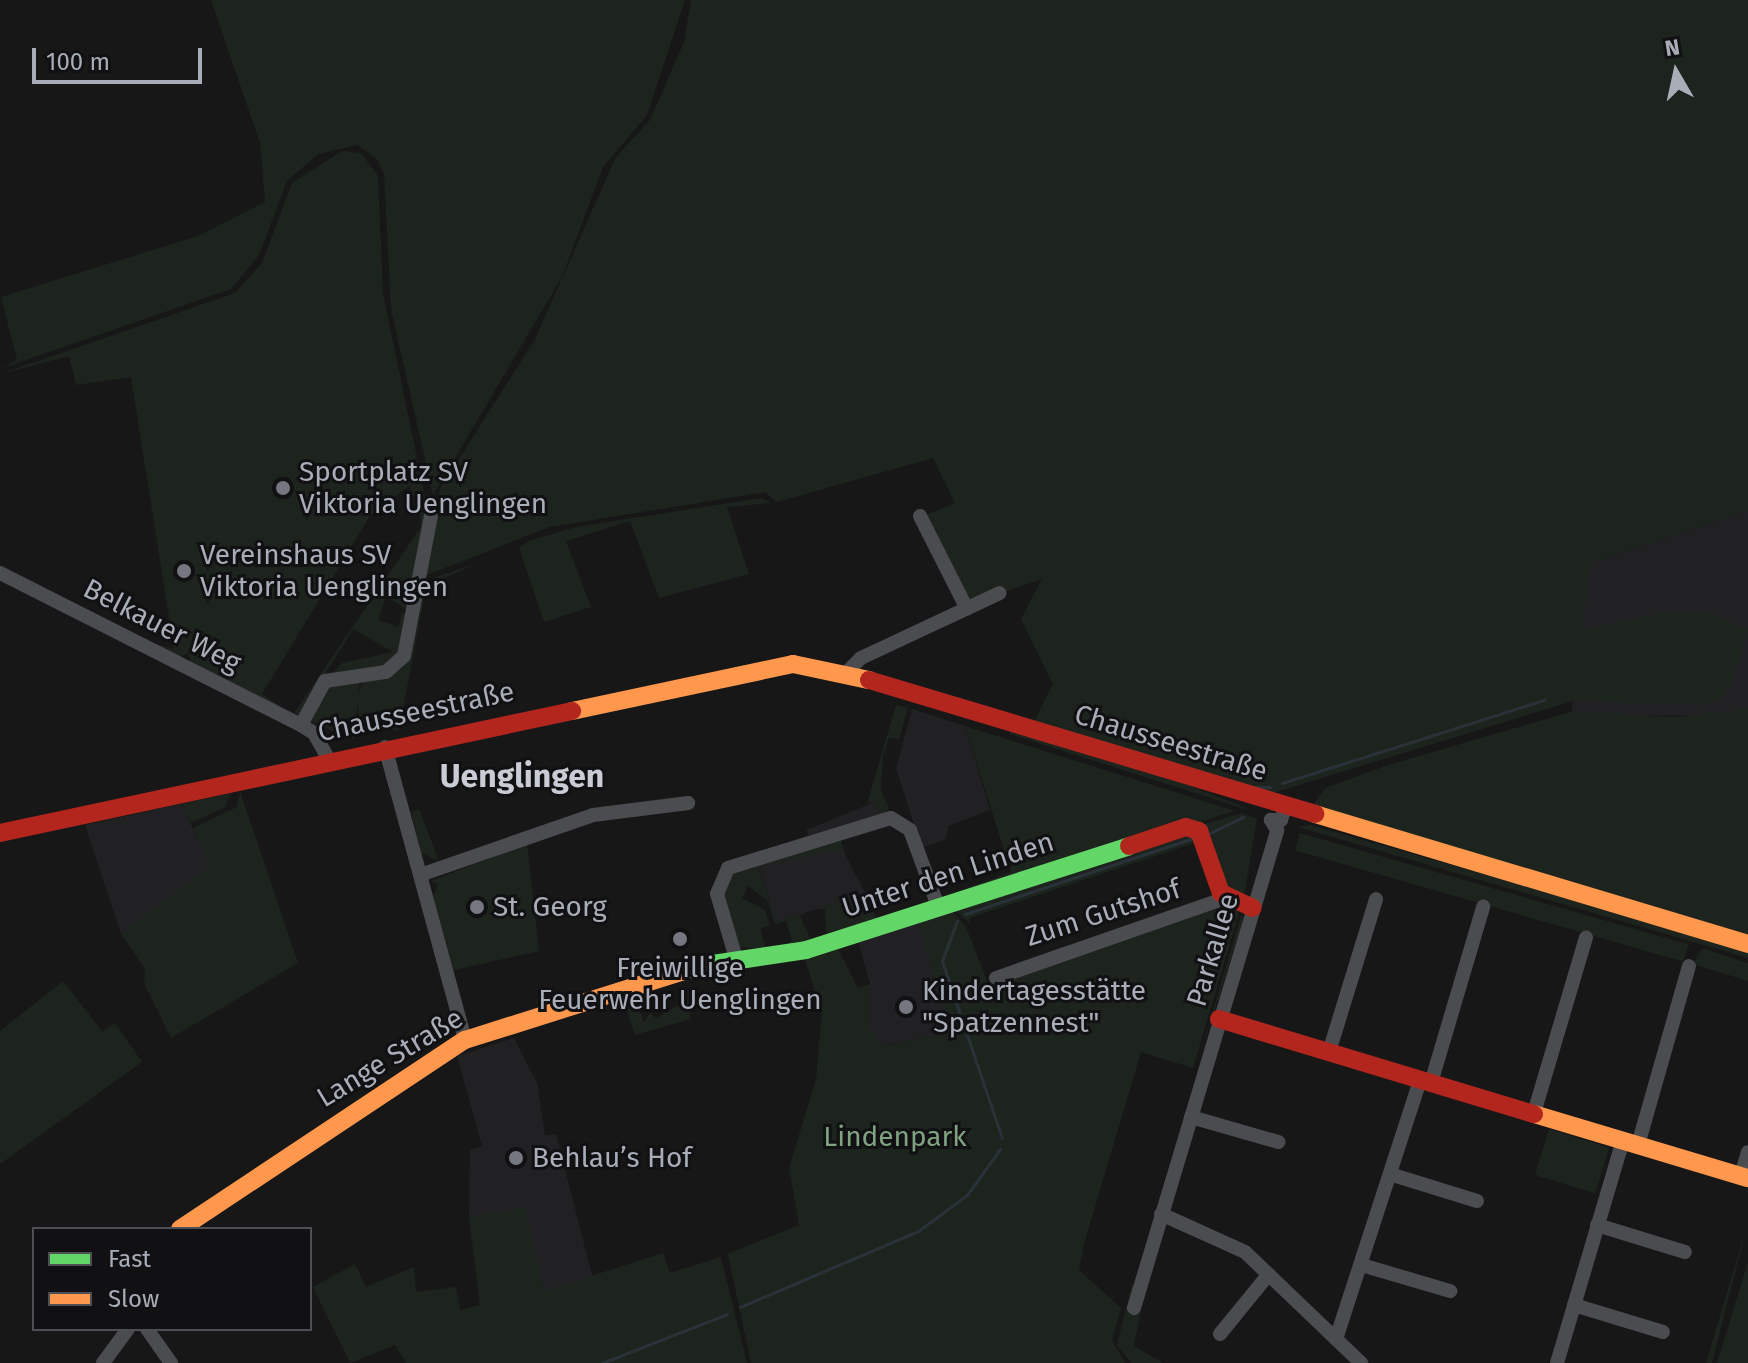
<!DOCTYPE html>
<html>
<head>
<meta charset="utf-8">
<style>
  body { margin:0 }
  #map { position:relative; width:1748px; height:1363px; overflow:hidden; background:#171717; font-family:"Fira Sans",sans-serif }
  div>[style] { position:absolute }
  .built>* { inset:0; background:#212123; transform-origin:0 0 }
  .green>* { inset:0; background:#1d241e; transform-origin:0 0 }
  .stream>* { height:3px; margin:-1.5px; padding:0 1.5px; transform-origin:1.5px; border-radius:1.5px; background:#2a3239 }
  .street>* { height:14px; margin:-7px; padding:0 7px; transform-origin:7px; border-radius:7px; background:#4b4c50 }
  .fast>* { height:18px; margin:-9px; padding:0 9px; transform-origin:9px; border-radius:9px; background:#63d668 }
  .slow>* { height:18px; margin:-9px; padding:0 9px; transform-origin:9px; border-radius:9px; background:#ff974d }
  .jam>* { height:18px; margin:-9px; padding:0 9px; transform-origin:9px; border-radius:9px; background:#b3261e }
  .dots>* { width:22px; height:22px; translate:-50% -50%; box-sizing:border-box; border:4px solid #111113; border-radius:50% }
  span { translate:-50% -50%; white-space:nowrap; text-align:center; line-height:1.15; -webkit-text-stroke:6px #111113; paint-order:stroke }
  .poi-label { font-size:28px; color:#a8adb8 }
  .left { translate:0 -50%; text-align:left }
  .street-label { font-size:28px; color:#a8adb8 }
  .park-label { font-size:28px; color:#7fa381 }
  .quarter-label { font-size:32px; color:#c9ccd4; font-weight:700 }
  .legend { position:absolute; left:32px; top:1227px; width:280px; height:104px; box-sizing:border-box; background:#111113; border:2px solid #4d4f55; margin:0; padding:10px 14px; list-style:none; font-size:24px; color:#a8adb8 }
  .legend li { display:flex; align-items:center; gap:16px; height:40px }
  .legend b { width:40px; border:2px solid #4d4f55 }
  .north { position:absolute; left:1636px; top:32px; width:80px; height:80px; -webkit-text-stroke:6px #111113; paint-order:stroke; rotate:351deg; font-size:22px; font-weight:700; line-height:32px; text-align:center; color:#a8adb8 }
  .north::after { content:''; display:block; margin:auto; width:28px; height:36px; background:#a8adb8; clip-path:polygon(50% 0,100% 100%,50% 72%,0 100%) }
  .scale { position:absolute; left:32px; top:48px; width:170px; height:36px; box-sizing:border-box; border:4px solid #a8adb8; border-top:0; padding-left:10px; font-size:24px; line-height:28px; white-space:nowrap; color:#a8adb8; -webkit-text-stroke:6px #111113; paint-order:stroke }
</style>
</head>
<body>
<div id="map">
  <div class="built">
    <i style="clip-path:polygon(1748px 511px,1748px 716px,1571px 715px,1590px 563px)"></i>
    <i style="clip-path:polygon(912px 709px,965px 726px,990px 810px,948px 826px,946px 839px,922px 848px,896px 769px)"></i>
    <i style="left:875px;top:802px;width:16px;height:74px;rotate:68deg"></i>
    <i style="clip-path:polygon(181px 804px,211px 866px,121px 934px,85px 825px)"></i>
    <i style="clip-path:polygon(842px 849px,866px 894px,777px 921px,758px 866px)"></i>
    <i style="clip-path:polygon(918px 922px,951px 1032px,882px 1046px,869px 1029px,870px 984px,858px 941px)"></i>
    <i style="clip-path:polygon(514px 1038px,537px 1083px,545px 1135px,556px 1134px,593px 1279px,544px 1291px,525px 1208px,469px 1217px,470px 1150px,482px 1146px,457px 1056px)"></i>
  </div>
  <div class="green">
    <i style="clip-path:polygon(211px 0,685px 0,647px 115px,603px 167px,562px 277px,433px 495px,391px 309px,384px 175px,377px 159px,357px 145px,318px 154px,287px 181px,259px 255px,231px 289px,0 369px,17px 360px,1px 297px,198px 236px,265px 202px,260px 143px)"></i>
    <i style="clip-path:polygon(691px 0,1748px 0,1748px 511px,1590px 563px,1582px 630px,1664px 612px,1710px 612px,1748px 630px,1732px 683px,1717px 702px,1704px 705px,1573px 701px,1273px 793px,1033px 724px,1053px 684px,1021px 619px,1042px 579px,969px 604px,923px 516px,955px 503px,933px 458px,777px 502px,765px 492px,550px 527px,424px 576px,440px 489px,535px 339px,616px 157px,650px 120px,684px 42px)"></i>
    <i style="clip-path:polygon(342px 151px,361px 153px,378px 176px,383px 293px,425px 497px,417px 504px,409px 486px,370px 516px,262px 694px,287px 711px,191px 662px,188px 653px,180px 657px,152px 643px,174px 649px,131px 377px,76px 385px,69px 356px,0 374px,235px 293px,262px 263px,292px 183px)"></i>
    <i style="clip-path:polygon(761px 498px,771px 503px,727px 507px,749px 574px,659px 598px,630px 521px,566px 541px,591px 607px,544px 622px,519px 548px,529px 541px,576px 527px)"></i>
    <i style="clip-path:polygon(420px 512px,426px 512px,411px 612px,386px 596px,378px 620px,398px 627px,402px 613px,410px 615px,400px 657px,374px 670px,330px 676px,342px 663px,393px 652px,353px 629px,299px 716px,294px 713px,421px 527px)"></i>
    <i style="clip-path:polygon(475px 564px,426px 587px,399px 731px,379px 726px,361px 733px,357px 697px,364px 678px,388px 677px,403px 667px,422px 590px,433px 578px)"></i>
    <i style="clip-path:polygon(360px 678px,354px 739px,310px 721px,326px 688px)"></i>
    <i style="clip-path:polygon(896px 705px,908px 708px,899px 740px,889px 737px,883px 756px,881px 790px,889px 808px,881px 817px,875px 802px,867px 804px)"></i>
    <i style="clip-path:polygon(1748px 709px,1748px 937px,1313px 805px,1325px 788px,1388px 765px,1574px 711px,1676px 717px)"></i>
    <i style="clip-path:polygon(965px 726px,1235px 811px,959px 898px,957px 892px,1011px 872px)"></i>
    <i style="clip-path:polygon(1009px 730px,1160px 774px,1258px 813px,1010px 734px)"></i>
    <i style="clip-path:polygon(240px 791px,298px 963px,171px 1038px,144px 983px,145px 968px,121px 934px,210px 866px,193px 828px,237px 807px)"></i>
    <i style="clip-path:polygon(232px 793px,224px 808px,190px 823px,181px 804px)"></i>
    <i style="clip-path:polygon(419px 809px,439px 861px,421px 853px,411px 812px)"></i>
    <i style="clip-path:polygon(1241px 813px,1257px 819px,1244px 896px,1231px 895px,1202px 825px)"></i>
    <i style="clip-path:polygon(1310px 825px,1748px 949px,1748px 958px,1298px 827px)"></i>
    <i style="clip-path:polygon(1185px 831px,1198px 842px,969px 918px,970px 924px,953px 908px)"></i>
    <i style="left:1300px;top:833px;width:404px;height:18px;rotate:16deg"></i>
    <i style="clip-path:polygon(841px 839px,847px 861px,842px 849px,758px 867px,777px 921px,807px 912px,800px 916px,811px 940px,785px 948px,792px 940px,786px 921px,775px 924px,768px 901px,748px 886px,742px 898px,765px 910px,770px 925px,760px 929px,766px 949px,738px 947px,721px 900px,731px 872px)"></i>
    <i style="clip-path:polygon(527px 844px,539px 951px,454px 970px,433px 897px,438px 884px,431px 881px)"></i>
    <i style="clip-path:polygon(866px 894px,878px 920px,826px 933px,825px 909px,816px 909px)"></i>
    <i style="clip-path:polygon(1227px 905px,1240px 909px,1193px 1068px,1141px 1052px,1084px 1244px,1079px 1270px,1121px 1308px,1112px 1340px,1125px 1363px,751px 1363px,728px 1254px,799px 1225px,789px 1168px,816px 1079px,822px 1012px,804px 957px,837px 947px,858px 988px,870px 984px,869px 1029px,883px 1046px,951px 1032px,918px 922px,951px 910px,966px 927px,993px 996px,1014px 978px)"></i>
    <i style="clip-path:polygon(1242px 913px,1243px 921px,1196px 1068px)"></i>
    <i style="clip-path:polygon(1702px 948px,1748px 963px,1748px 981px,1693px 964px)"></i>
    <i style="clip-path:polygon(63px 981px,102px 1031px,115px 1023px,142px 1062px,0 1164px,0 1031px)"></i>
    <i style="clip-path:polygon(642px 991px,636px 1000px,644px 1022px,650px 1013px,656px 1018px,688px 1000px,691px 1019px,635px 1035px,622px 997px)"></i>
    <i style="left:1549px;top:1129px;width:63px;height:48px;rotate:17deg"></i>
    <i style="clip-path:polygon(525px 1207px,544px 1291px,663px 1253px,670px 1273px,721px 1257px,747px 1363px,406px 1363px,395px 1345px,350px 1363px,313px 1287px,355px 1264px,366px 1287px,414px 1267px,416px 1292px,456px 1287px,460px 1310px,480px 1305px,469px 1217px)"></i>
    <i style="clip-path:polygon(1748px 1222px,1712px 1363px,1706px 1363px)"></i>
    <i style="clip-path:polygon(1748px 1262px,1748px 1363px,1717px 1363px)"></i>
    <i style="clip-path:polygon(1132px 1283px,1142px 1305px,1134px 1346px,1163px 1363px,1131px 1363px,1117px 1345px)"></i>
  </div>
  <div class="stream">
    <i style="left:1282px;top:783px;width:275px;rotate:-17.6deg"></i>
    <i style="left:1253px;top:787px;width:17px"></i>
    <i style="left:1210px;top:833px;width:37px;rotate:-26deg"></i>
    <i style="left:965px;top:914px;width:240px;rotate:-18.4deg"></i>
    <i style="left:957px;top:921px;width:43px;rotate:110.6deg"></i>
    <i style="left:942px;top:961px;width:187px;rotate:71.3deg"></i>
    <i style="left:740px;top:1307px;width:194px;rotate:-23.1deg"></i>
    <i style="left:918px;top:1231px;width:61px;rotate:-36.3deg"></i>
    <i style="left:967px;top:1195px;width:57px;rotate:-54.3deg"></i>
    <i style="left:602px;top:1363px;width:134px;rotate:-21.4deg"></i>
  </div>
  <div class="street">
    <i style="left:920px;top:516px;width:104px;rotate:63.2deg"></i>
    <i style="left:0;top:573px;width:337px;rotate:26.8deg"></i>
    <i style="left:301px;top:725px;width:15px;rotate:32deg"></i>
    <i style="left:314px;top:733px;width:31px;rotate:61deg"></i>
    <i style="left:846px;top:673px;width:21px;rotate:-45deg"></i>
    <i style="left:861px;top:658px;width:153px;rotate:-25.1deg"></i>
    <i style="left:301px;top:725px;width:50px;rotate:-61.4deg"></i>
    <i style="left:325px;top:681px;width:62px;rotate:-8.4deg"></i>
    <i style="left:386px;top:672px;width:24px;rotate:-42deg"></i>
    <i style="left:404px;top:656px;width:154px;rotate:-79.1deg"></i>
    <i style="left:385px;top:747px;width:304px;rotate:74.7deg"></i>
    <i style="left:420px;top:875px;width:183px;rotate:-19.1deg"></i>
    <i style="left:593px;top:815px;width:96px;rotate:-7.2deg"></i>
    <i style="left:735px;top:955px;width:64px;rotate:-106.4deg"></i>
    <i style="left:717px;top:894px;width:28px;rotate:-67deg"></i>
    <i style="left:728px;top:868px;width:170px;rotate:-17.1deg"></i>
    <i style="left:891px;top:818px;width:22px;rotate:32deg"></i>
    <i style="left:910px;top:830px;width:84px;rotate:69.8deg"></i>
    <i style="left:996px;top:978px;width:244px;rotate:-19.2deg"></i>
    <i style="left:1329px;top:1052px;width:160px;rotate:-72.9deg"></i>
    <i style="left:1431px;top:1083px;width:184px;rotate:-73.5deg"></i>
    <i style="left:1534px;top:1113px;width:183px;rotate:-73.5deg"></i>
    <i style="left:1191px;top:1117px;width:91px;rotate:16deg"></i>
    <i style="left:1638px;top:1145px;width:186px;rotate:-74.1deg"></i>
    <i style="left:1393px;top:1175px;width:88px;rotate:17.2deg"></i>
    <i style="left:1741px;top:1175px;width:24px;rotate:-73deg"></i>
    <i style="left:1161px;top:1214px;width:92px;rotate:24.3deg"></i>
    <i style="left:1245px;top:1252px;width:161px;rotate:43.7deg"></i>
    <i style="left:1597px;top:1225px;width:92px;rotate:17.1deg"></i>
    <i style="left:1365px;top:1266px;width:89px;rotate:16.4deg"></i>
    <i style="left:1574px;top:1305px;width:93px;rotate:16.9deg"></i>
    <i style="left:1134px;top:1308px;width:499px;rotate:-73.3deg"></i>
    <i style="left:1277px;top:830px;width:12px;rotate:-121deg"></i>
    <i style="left:1271px;top:820px;width:10px"></i>
    <i style="left:1281px;top:820px;width:13px;rotate:-72deg"></i>
    <i style="left:147px;top:1329px;width:42px;rotate:54.8deg"></i>
    <i style="left:1220px;top:1334px;width:77px;rotate:-50.8deg"></i>
    <i style="left:1336px;top:1339px;width:272px;rotate:-72deg"></i>
    <i style="left:103px;top:1363px;width:42px;rotate:-53.7deg"></i>
    <i style="left:1557px;top:1363px;width:233px;rotate:-73.5deg"></i>
  </div>
  <div class="fast">
    <i style="left:699px;top:966px;width:108px;rotate:-8.5deg"></i>
    <i style="left:806px;top:950px;width:339px;rotate:-17.8deg"></i>
  </div>
  <div class="slow">
    <i style="left:572px;top:711px;width:226px;rotate:-12deg"></i>
    <i style="left:793px;top:664px;width:78px;rotate:11.9deg"></i>
    <i style="left:1315px;top:814px;width:452px;rotate:16.7deg"></i>
    <i style="left:1534px;top:1114px;width:223px;rotate:16.7deg"></i>
    <i style="left:180px;top:1229px;width:342px;rotate:-33.6deg"></i>
    <i style="left:465px;top:1040px;width:245px;rotate:-17.5deg"></i>
  </div>
  <div class="jam">
    <i style="left:869px;top:680px;width:466px;rotate:16.7deg"></i>
    <i style="left:0;top:833px;width:585px;rotate:-12.04deg"></i>
    <i style="left:1129px;top:846px;width:60px;rotate:-18.4deg"></i>
    <i style="left:1186px;top:827px;width:14px;rotate:17deg"></i>
    <i style="left:1199px;top:831px;width:66px;rotate:70.5deg"></i>
    <i style="left:1221px;top:893px;width:35px;rotate:25deg"></i>
    <i style="left:1219px;top:1019px;width:329px;rotate:16.8deg"></i>
  </div>
  <div class="dots">
    <i style="left:283px;top:488px;background:#757880"></i>
    <i style="left:184px;top:571px;background:#757880"></i>
    <i style="left:477px;top:907px;background:#757880"></i>
    <i style="left:680px;top:939px;background:#757880"></i>
    <i style="left:906px;top:1007px;background:#757880"></i>
    <i style="left:516px;top:1158px;background:#757880"></i>
  </div>
  <div class="poi-label">
    <span class="left" style="left:299px;top:488px">Sportplatz SV<br>Viktoria Uenglingen</span>
    <span class="left" style="left:200px;top:571px">Vereinshaus SV<br>Viktoria Uenglingen</span>
    <span class="left" style="left:493px;top:907px">St. Georg</span>
    <span style="left:680px;top:984px">Freiwillige<br>Feuerwehr Uenglingen</span>
    <span class="left" style="left:922px;top:1007px">Kindertagesstätte<br>"Spatzennest"</span>
    <span class="left" style="left:532px;top:1158px">Behlau’s Hof</span>
  </div>
  <div class="street-label">
    <span style="left:162px;top:626px;rotate:27deg">Belkauer Weg</span>
    <span style="left:416px;top:712px;rotate:-12deg">Chausseestraße</span>
    <span style="left:1171px;top:743px;rotate:17deg">Chausseestraße</span>
    <span style="left:948px;top:875px;rotate:-18deg">Unter den Linden</span>
    <span style="left:1103px;top:913px;rotate:-18deg">Zum Gutshof</span>
    <span style="left:1213px;top:950px;rotate:-73deg">Parkallee</span>
    <span style="left:390px;top:1058px;rotate:-31deg">Lange Straße</span>
  </div>
  <div class="park-label">
    <span style="left:895px;top:1137px">Lindenpark</span>
  </div>
  <div class="quarter-label">
    <span style="left:522px;top:776px">Uenglingen</span>
  </div>
  <ul class="legend">
  <li><b style="height:10px;background:#63d668"></b>Fast</li>
  <li><b style="height:10px;background:#ff974d"></b>Slow</li>
  </ul>
  <div class="north">N</div>
  <div class="scale">100 m</div>
</div>
</body>
</html>
